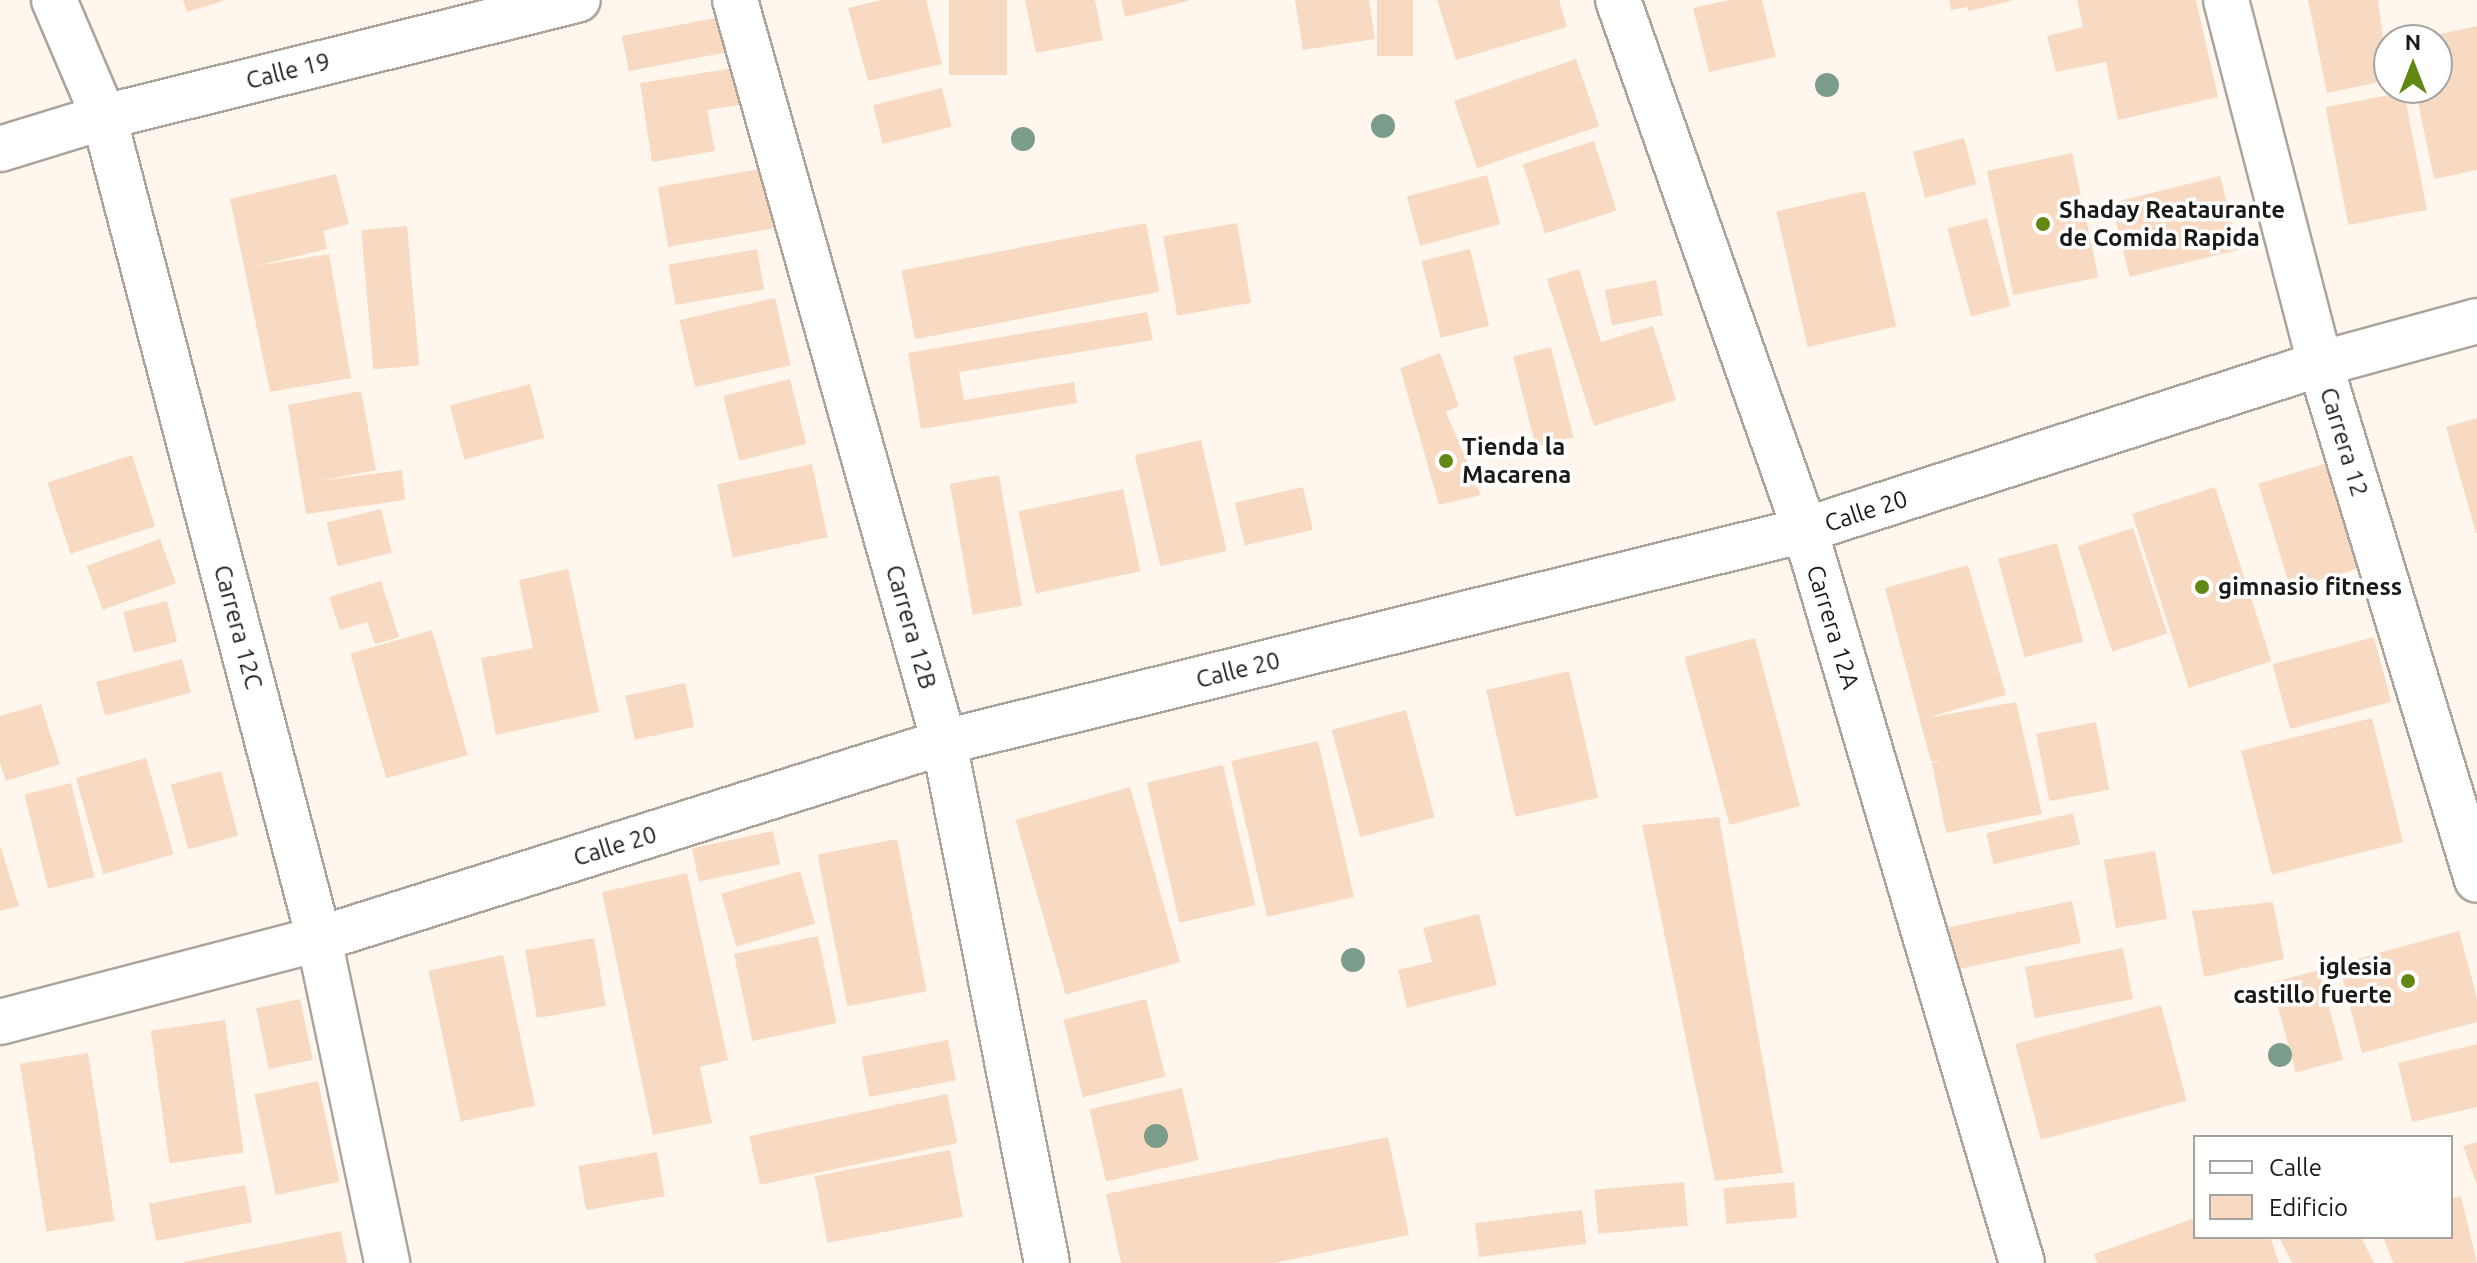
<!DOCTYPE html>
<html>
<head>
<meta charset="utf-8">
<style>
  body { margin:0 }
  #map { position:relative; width:2477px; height:1263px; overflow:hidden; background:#fff7ee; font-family:Ubuntu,sans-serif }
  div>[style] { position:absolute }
  .building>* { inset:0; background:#f8dac3; transform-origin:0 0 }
  .roads { filter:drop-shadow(2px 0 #aba49c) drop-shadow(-2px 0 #aba49c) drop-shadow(0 2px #aba49c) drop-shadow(0 -2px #aba49c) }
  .minor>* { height:44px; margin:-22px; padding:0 22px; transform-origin:22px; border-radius:22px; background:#fff }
  .trees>* { width:24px; height:24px; margin:-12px; border-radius:50%; background:#7c9c8b }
  .dots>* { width:22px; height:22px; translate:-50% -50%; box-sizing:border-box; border:4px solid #fff; border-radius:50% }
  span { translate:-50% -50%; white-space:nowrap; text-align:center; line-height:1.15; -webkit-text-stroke:7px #fff; paint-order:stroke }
  .street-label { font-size:24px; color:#1c1a16 }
  .poi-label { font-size:24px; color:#1c1a16; font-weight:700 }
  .left { translate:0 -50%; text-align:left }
  .right { translate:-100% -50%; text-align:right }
  .legend { position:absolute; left:2193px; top:1135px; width:260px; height:104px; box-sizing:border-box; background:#fff; border:2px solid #a4a3a2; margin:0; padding:10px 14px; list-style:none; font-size:24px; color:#1c1a16 }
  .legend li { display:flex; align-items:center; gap:16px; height:40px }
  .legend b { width:40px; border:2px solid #a4a3a2 }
  .north { position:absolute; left:2373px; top:24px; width:80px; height:80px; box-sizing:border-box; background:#fff; border:2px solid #a4a3a2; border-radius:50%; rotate:0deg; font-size:22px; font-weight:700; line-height:32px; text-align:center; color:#1c1a16 }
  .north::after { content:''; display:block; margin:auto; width:28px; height:36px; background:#618812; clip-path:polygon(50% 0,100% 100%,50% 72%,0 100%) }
</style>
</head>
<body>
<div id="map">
  <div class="building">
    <i style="clip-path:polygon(183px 0,223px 0,223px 1px,187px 12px)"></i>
    <i style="clip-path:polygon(881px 0,926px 0,942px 64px,868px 81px,848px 8px)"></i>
    <i style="left:949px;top:0;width:58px;height:75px"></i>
    <i style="clip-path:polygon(1025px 0,1095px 0,1103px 40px,1036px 53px)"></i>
    <i style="clip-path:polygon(1121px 0,1188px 0,1188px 1px,1125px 17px)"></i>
    <i style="clip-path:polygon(1295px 0,1369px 0,1375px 39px,1303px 50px)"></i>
    <i style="left:1377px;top:0;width:36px;height:56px"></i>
    <i style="clip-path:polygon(1437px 0,1559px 0,1567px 27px,1456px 60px)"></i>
    <i style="clip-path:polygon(1729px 0,1762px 0,1776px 57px,1709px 72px,1693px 8px)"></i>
    <i style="clip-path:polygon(1949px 0,2011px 0,2011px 1px,1968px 11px,1968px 7px,1951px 10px)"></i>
    <i style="clip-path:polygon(2077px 0,2196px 0,2218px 97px,2118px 120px,2106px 62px,2056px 72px,2047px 36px,2083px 27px)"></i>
    <i style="clip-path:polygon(2308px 0,2378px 0,2389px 80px,2327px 93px)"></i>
    <i style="left:725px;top:16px;width:36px;height:105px;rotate:79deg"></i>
    <i style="clip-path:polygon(2477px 26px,2477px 170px,2434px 179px,2415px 88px,2437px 88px,2437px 40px,2418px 39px)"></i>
    <i style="left:1576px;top:59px;width:71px;height:129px;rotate:71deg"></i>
    <i style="clip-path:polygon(746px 66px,752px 103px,707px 110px,715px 151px,652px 162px,640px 83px)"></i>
    <i style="left:942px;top:88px;width:40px;height:71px;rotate:76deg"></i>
    <i style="left:2404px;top:92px;width:120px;height:80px;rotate:79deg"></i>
    <i style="left:1964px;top:138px;width:48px;height:53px;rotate:75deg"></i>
    <i style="left:1594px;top:141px;width:73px;height:75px;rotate:72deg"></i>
    <i style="left:2072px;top:153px;width:127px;height:87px;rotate:78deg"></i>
    <i style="left:765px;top:168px;width:61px;height:109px;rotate:80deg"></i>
    <i style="clip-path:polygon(336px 174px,349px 224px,323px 231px,327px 249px,256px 266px,329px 254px,351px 378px,270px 392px,230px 199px)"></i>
    <i style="left:1487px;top:175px;width:51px;height:83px;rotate:75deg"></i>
    <i style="left:2220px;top:176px;width:76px;height:112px;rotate:76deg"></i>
    <i style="left:1865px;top:191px;width:139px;height:91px;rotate:77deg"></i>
    <i style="left:1987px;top:218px;width:91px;height:41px;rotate:75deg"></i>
    <i style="left:1146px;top:223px;width:70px;height:249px;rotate:79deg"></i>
    <i style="left:1237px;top:223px;width:81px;height:75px;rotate:80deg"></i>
    <i style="left:407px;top:226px;width:140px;height:46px;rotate:85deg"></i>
    <i style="left:757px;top:249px;width:41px;height:90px;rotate:80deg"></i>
    <i style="left:1470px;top:249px;width:79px;height:50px;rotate:76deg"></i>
    <i style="clip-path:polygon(1579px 269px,1601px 342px,1653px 326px,1676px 400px,1594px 426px,1547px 279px)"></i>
    <i style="left:1656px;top:280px;width:36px;height:52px;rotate:79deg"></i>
    <i style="left:775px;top:298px;width:69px;height:98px;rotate:77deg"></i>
    <i style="clip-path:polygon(1147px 312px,1153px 340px,959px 372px,964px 400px,1074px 382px,1077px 403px,921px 429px,908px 353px)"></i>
    <i style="left:1551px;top:347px;width:93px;height:39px;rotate:76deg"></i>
    <i style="clip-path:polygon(1440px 353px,1459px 406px,1446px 412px,1481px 495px,1439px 505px,1400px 368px)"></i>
    <i style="left:790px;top:379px;width:67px;height:69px;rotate:76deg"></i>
    <i style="left:530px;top:384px;width:56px;height:83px;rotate:75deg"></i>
    <i style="clip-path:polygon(361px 391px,376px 470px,320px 481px,402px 470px,405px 500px,306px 514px,288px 405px)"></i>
    <i style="clip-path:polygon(2477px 418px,2477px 533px,2476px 533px,2446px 427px)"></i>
    <i style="left:1201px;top:440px;width:114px;height:68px;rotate:77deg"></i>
    <i style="left:2356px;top:454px;width:110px;height:102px;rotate:73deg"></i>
    <i style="left:132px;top:455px;width:75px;height:89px;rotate:72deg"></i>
    <i style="left:812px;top:464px;width:75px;height:97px;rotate:78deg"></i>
    <i style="left:999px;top:475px;width:133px;height:50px;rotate:80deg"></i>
    <i style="left:1303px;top:487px;width:44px;height:70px;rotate:77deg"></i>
    <i style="left:2215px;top:487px;width:183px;height:87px;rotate:72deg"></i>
    <i style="left:1123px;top:489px;width:84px;height:107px;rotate:78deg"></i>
    <i style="left:381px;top:509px;width:45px;height:56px;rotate:76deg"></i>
    <i style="left:2133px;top:528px;width:111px;height:58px;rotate:72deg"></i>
    <i style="left:160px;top:539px;width:47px;height:78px;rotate:70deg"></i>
    <i style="left:2057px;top:543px;width:102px;height:61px;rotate:75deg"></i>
    <i style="clip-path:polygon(1968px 565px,2006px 695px,1926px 718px,2016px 702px,2042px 814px,1946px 833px,1932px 763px,1943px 759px,1931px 762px,1885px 588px)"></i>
    <i style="clip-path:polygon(568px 569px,599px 712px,496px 735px,481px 658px,533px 648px,519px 580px)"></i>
    <i style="clip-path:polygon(381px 581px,399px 637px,375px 644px,367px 622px,340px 630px,329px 597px)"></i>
    <i style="left:167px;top:601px;width:42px;height:45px;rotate:76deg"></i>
    <i style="left:432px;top:630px;width:130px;height:85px;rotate:74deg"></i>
    <i style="left:2374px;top:637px;width:67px;height:105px;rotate:75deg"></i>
    <i style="left:1755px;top:638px;width:174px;height:73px;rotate:75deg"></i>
    <i style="left:182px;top:659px;width:35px;height:89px;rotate:75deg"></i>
    <i style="left:1569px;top:671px;width:130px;height:85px;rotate:77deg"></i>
    <i style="left:685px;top:683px;width:45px;height:61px;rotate:78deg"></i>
    <i style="clip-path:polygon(41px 704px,60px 764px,6px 781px,0 763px,0 716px)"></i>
    <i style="left:1406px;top:710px;width:111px;height:77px;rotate:75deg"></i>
    <i style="left:2372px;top:718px;width:128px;height:135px;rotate:76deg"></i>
    <i style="left:2096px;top:722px;width:69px;height:61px;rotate:79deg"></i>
    <i style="left:1318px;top:741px;width:160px;height:89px;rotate:77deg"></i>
    <i style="left:146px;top:758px;width:100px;height:73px;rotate:74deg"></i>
    <i style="left:1223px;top:765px;width:144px;height:78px;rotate:77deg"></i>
    <i style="left:221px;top:771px;width:67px;height:52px;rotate:75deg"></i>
    <i style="left:71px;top:783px;width:97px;height:48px;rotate:76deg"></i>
    <i style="left:1130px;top:787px;width:182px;height:119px;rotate:74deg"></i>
    <i style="left:2073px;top:813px;width:32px;height:89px;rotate:77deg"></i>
    <i style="clip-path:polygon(1719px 817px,1783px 1173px,1715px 1181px,1642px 825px)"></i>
    <i style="left:773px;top:831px;width:34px;height:83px;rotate:78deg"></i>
    <i style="left:897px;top:839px;width:155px;height:81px;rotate:79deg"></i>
    <i style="clip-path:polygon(0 845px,19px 906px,0 911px)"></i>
    <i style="left:2155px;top:851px;width:69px;height:52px;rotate:80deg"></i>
    <i style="left:800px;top:871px;width:55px;height:82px;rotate:74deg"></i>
    <i style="clip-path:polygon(687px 873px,728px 1060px,700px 1067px,712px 1123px,653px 1135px,602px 892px)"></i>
    <i style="left:2072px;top:901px;width:43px;height:133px;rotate:78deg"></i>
    <i style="clip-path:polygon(2273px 902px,2284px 959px,2204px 977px,2192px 911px)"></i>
    <i style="clip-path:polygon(1479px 914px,1497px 985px,1407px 1008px,1398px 970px,1432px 962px,1423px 928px)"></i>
    <i style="clip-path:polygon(2459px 931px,2477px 998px,2477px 1022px,2362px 1053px,2339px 964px)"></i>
    <i style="left:818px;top:936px;width:89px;height:86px;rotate:78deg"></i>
    <i style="left:594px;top:938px;width:69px;height:70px;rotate:80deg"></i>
    <i style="left:2123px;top:948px;width:52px;height:100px;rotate:79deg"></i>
    <i style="left:503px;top:955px;width:154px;height:76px;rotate:78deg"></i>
    <i style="left:2319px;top:970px;width:93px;height:49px;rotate:75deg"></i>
    <i style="left:300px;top:999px;width:62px;height:45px;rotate:78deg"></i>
    <i style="left:1146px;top:999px;width:80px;height:85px;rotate:76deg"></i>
    <i style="left:2161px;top:1005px;width:99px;height:151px;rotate:75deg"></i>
    <i style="left:225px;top:1020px;width:134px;height:75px;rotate:82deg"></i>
    <i style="left:948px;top:1040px;width:41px;height:88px;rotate:79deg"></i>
    <i style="clip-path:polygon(2477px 1044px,2477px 1107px,2412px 1122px,2398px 1063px)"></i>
    <i style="left:88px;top:1053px;width:170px;height:69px;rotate:81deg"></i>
    <i style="left:318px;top:1081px;width:103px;height:65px;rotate:78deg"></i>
    <i style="left:1182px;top:1088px;width:74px;height:95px;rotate:77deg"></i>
    <i style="left:947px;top:1094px;width:50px;height:202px;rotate:78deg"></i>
    <i style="clip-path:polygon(1388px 1137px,1409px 1235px,1274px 1263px,1121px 1263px,1106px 1194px)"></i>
    <i style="clip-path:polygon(2477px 1142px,2477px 1185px,2463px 1146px)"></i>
    <i style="left:950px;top:1150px;width:68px;height:138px;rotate:79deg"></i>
    <i style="left:657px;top:1152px;width:45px;height:80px;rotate:80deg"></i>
    <i style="left:1684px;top:1182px;width:44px;height:90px;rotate:85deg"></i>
    <i style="left:1794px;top:1182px;width:36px;height:71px;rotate:85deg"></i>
    <i style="left:245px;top:1185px;width:38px;height:98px;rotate:79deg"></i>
    <i style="clip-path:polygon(2461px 1196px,2477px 1263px,2393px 1263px,2383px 1237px,2451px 1237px,2451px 1199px)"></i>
    <i style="left:1582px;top:1210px;width:34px;height:108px;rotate:83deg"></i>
    <i style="clip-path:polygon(2195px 1218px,2195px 1237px,2270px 1237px,2279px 1263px,2097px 1263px,2094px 1254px)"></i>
    <i style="clip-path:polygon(341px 1231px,347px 1263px,185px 1263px,184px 1262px)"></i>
    <i style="clip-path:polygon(2279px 1237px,2361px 1237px,2374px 1263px,2292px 1263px)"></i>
  </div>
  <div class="roads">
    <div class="minor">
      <i style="left:54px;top:0;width:127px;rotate:66.9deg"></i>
      <i style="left:104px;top:117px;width:850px;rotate:75.34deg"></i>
      <i style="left:319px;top:939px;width:331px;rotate:78.1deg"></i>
      <i style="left:735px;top:0;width:771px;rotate:74.27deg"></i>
      <i style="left:944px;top:742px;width:531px;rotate:78.82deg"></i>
      <i style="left:1618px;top:0;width:562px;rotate:70.57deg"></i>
      <i style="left:1805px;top:530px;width:764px;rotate:73.51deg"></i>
      <i style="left:2226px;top:0;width:376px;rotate:75.5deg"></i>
      <i style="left:2320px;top:364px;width:539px;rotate:73.08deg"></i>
      <i style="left:0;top:149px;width:109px;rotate:-17.1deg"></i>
      <i style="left:104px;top:117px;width:488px;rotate:-13.9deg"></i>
      <i style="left:0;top:1022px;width:330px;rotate:-14.6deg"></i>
      <i style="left:319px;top:939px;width:655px;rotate:-17.49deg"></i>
      <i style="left:944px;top:742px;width:887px;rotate:-13.83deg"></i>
      <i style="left:1805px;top:530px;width:541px;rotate:-17.87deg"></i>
      <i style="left:2320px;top:364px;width:163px;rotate:-15.3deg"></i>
    </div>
  </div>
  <div class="trees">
    <i style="left:1827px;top:85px"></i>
    <i style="left:1383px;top:126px"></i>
    <i style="left:1023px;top:139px"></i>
    <i style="left:1353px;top:960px"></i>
    <i style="left:2280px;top:1055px"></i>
    <i style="left:1156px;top:1136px"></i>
  </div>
  <div class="dots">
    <i style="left:2043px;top:224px;background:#618812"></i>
    <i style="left:1446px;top:461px;background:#618812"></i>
    <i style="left:2202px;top:587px;background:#618812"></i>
    <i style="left:2408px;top:981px;background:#618812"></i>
  </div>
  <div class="street-label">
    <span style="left:288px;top:71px;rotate:-14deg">Calle 19</span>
    <span style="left:2344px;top:442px;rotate:73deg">Carrera 12</span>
    <span style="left:1866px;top:511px;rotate:-18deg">Calle 20</span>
    <span style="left:238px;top:627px;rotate:75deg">Carrera 12C</span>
    <span style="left:911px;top:627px;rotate:74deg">Carrera 12B</span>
    <span style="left:1833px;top:627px;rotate:73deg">Carrera 12A</span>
    <span style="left:1238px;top:670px;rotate:-14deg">Calle 20</span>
    <span style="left:615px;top:846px;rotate:-17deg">Calle 20</span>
  </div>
  <div class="poi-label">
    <span class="left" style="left:2059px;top:224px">Shaday Reataurante<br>de Comida Rapida</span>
    <span class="left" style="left:1462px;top:461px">Tienda la<br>Macarena</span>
    <span class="left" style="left:2218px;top:587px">gimnasio fitness</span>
    <span class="right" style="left:2392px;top:981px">iglesia<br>castillo fuerte</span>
  </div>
  <ul class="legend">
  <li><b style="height:10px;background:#fff"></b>Calle</li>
  <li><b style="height:22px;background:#f8dac3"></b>Edificio</li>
  </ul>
  <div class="north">N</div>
</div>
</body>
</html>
